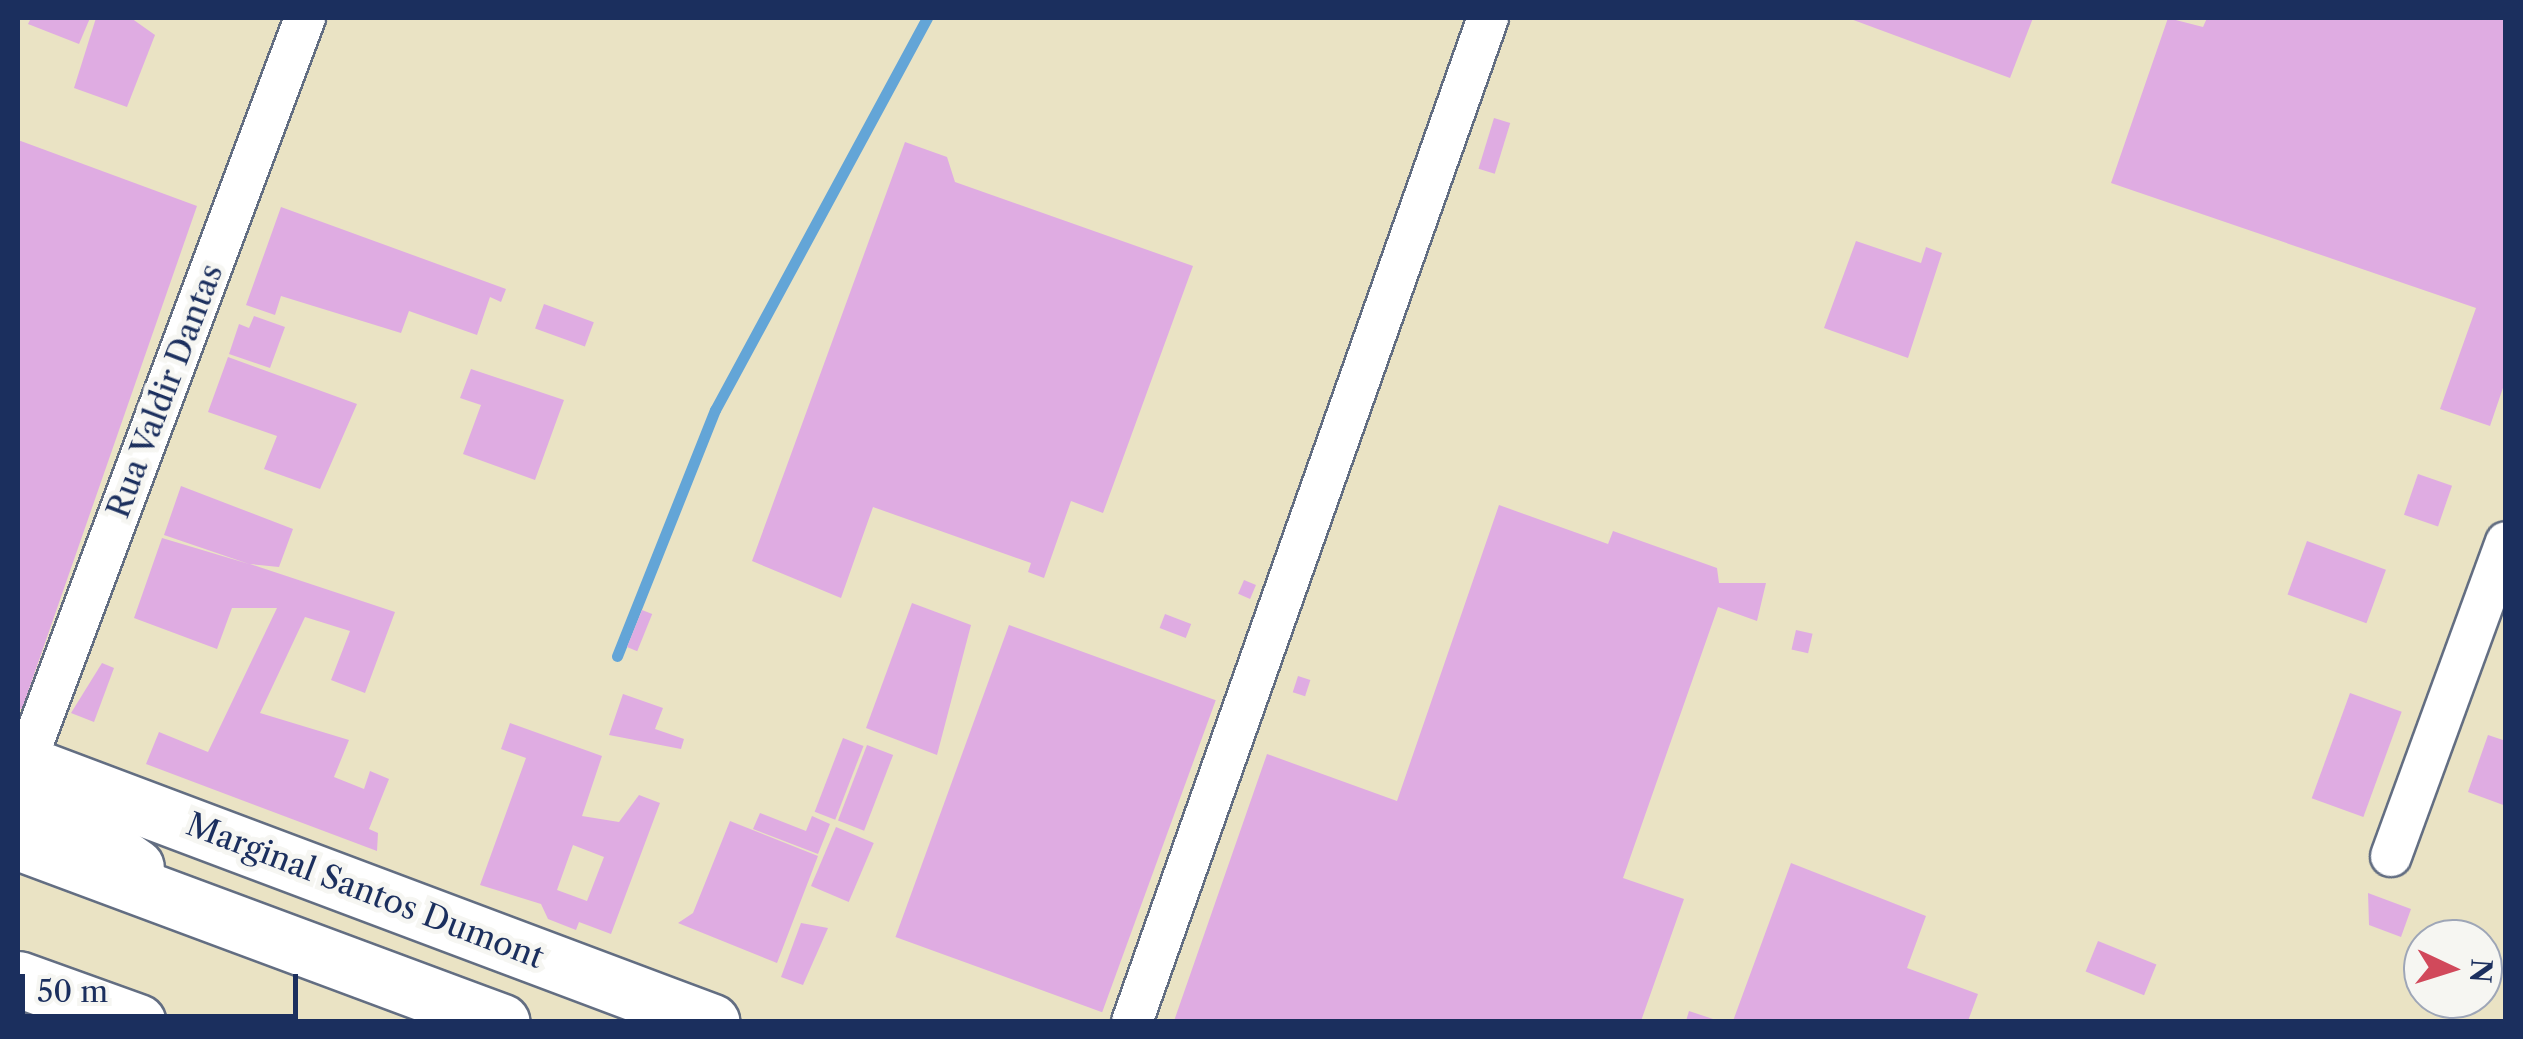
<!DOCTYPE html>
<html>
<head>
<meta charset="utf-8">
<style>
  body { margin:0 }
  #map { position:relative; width:2523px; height:1039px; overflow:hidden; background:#eae3c4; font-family:"Libre Caslon Text",serif }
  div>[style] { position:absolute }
  .stream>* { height:11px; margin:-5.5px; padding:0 5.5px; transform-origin:5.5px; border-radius:5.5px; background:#63a5d7 }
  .building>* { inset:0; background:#dface2; transform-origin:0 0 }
  .roads { filter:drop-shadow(2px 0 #636e82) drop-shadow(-2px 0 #636e82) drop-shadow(0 2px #636e82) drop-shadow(0 -2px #636e82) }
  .street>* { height:40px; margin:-20px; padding:0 20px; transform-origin:20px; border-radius:20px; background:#fff }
  .secondary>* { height:55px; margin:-27.5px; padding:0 27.5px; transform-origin:27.5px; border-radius:27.5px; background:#fff }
  .highway>* { height:55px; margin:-27.5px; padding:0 27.5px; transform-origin:27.5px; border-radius:27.5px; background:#fff }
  span { translate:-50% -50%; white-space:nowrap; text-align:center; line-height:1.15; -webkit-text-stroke:10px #f6f6f2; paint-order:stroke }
  .street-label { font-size:32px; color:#1b2f5e }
  .frame { position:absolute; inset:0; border:20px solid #1b2f5e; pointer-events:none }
  .north { position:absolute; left:2403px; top:919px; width:100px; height:100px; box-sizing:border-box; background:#f6f6f2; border:2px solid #9ea6b7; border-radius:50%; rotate:94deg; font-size:28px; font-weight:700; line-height:40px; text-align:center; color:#1b2f5e }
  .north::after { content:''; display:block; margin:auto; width:35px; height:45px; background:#d1495b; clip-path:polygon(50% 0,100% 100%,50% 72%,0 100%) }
  .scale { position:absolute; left:20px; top:974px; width:278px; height:45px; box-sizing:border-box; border:5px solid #1b2f5e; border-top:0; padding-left:12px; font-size:30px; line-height:35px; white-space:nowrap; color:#1b2f5e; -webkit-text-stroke:8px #f6f6f2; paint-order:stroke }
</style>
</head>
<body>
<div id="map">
  <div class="stream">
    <i style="left:617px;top:656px;width:265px;rotate:-68.3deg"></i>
    <i style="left:715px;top:410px;width:446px;rotate:-61.6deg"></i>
  </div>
  <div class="building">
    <i style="clip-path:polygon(31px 18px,90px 18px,79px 44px,28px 24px)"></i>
    <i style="clip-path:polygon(96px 18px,131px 18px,155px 35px,127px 107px,74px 88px)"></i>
    <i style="clip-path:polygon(1848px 18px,2033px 18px,2010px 78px)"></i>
    <i style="clip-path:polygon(2168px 18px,2203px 27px,2207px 18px,2506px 18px,2506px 379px,2490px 426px,2440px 409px,2476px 308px,2111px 183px)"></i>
    <i style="left:1494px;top:118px;width:17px;height:53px;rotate:17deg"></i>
    <i style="clip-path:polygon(18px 140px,197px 206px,22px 709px,18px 708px)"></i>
    <i style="clip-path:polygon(905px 142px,947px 157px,955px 182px,1193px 266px,1103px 513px,1071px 501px,1044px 578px,1028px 572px,1031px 563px,873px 507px,841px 598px,752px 561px)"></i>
    <i style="clip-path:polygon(281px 207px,506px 289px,501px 302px,490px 297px,477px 335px,409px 311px,401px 333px,281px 296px,275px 315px,246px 305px)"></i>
    <i style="clip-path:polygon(1856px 241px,1921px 263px,1926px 247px,1942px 253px,1908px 358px,1824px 328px)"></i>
    <i style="left:544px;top:304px;width:53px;height:26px;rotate:20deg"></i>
    <i style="clip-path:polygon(254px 316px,285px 327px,270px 368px,229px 354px,239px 324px,249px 328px)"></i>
    <i style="clip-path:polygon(228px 357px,357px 404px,320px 489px,264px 469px,277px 436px,208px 412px)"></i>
    <i style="clip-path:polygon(471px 369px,564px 400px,535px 480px,463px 454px,481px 405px,460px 398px)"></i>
    <i style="left:2418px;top:474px;width:36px;height:43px;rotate:19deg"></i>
    <i style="clip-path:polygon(181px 486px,293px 529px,279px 567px,250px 564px,395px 612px,365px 693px,331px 680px,350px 631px,305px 617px,260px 713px,349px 740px,334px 777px,364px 789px,370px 771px,389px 779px,369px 829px,378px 833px,377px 851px,146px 764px,159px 732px,208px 752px,277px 608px,232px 608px,217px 649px,134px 618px,162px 538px,249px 564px,164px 535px)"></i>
    <i style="clip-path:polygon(1499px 505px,1608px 544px,1613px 531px,1717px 568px,1719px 583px,1766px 583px,1757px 621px,1718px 607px,1623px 878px,1684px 899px,1641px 1021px,1174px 1021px,1267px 754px,1397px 801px)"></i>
    <i style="left:2307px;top:541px;width:84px;height:57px;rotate:20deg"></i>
    <i style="left:1244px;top:580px;width:13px;height:15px;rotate:23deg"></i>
    <i style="clip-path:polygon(912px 603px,971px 625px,937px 755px,866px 728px)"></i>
    <i style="left:642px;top:610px;width:11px;height:40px;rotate:22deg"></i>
    <i style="left:1165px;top:614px;width:28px;height:15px;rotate:21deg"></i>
    <i style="left:1009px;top:625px;width:220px;height:332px;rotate:20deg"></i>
    <i style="left:1796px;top:630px;width:17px;height:20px;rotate:13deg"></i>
    <i style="clip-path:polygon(102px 663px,114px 668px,94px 722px,71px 713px)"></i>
    <i style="left:1298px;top:676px;width:13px;height:17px;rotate:18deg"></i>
    <i style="left:2350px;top:693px;width:55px;height:112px;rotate:20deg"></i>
    <i style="clip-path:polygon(623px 694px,663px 708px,655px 729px,684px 739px,681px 749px,609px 735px)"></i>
    <i style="clip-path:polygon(evenodd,510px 723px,602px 756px,582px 816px,619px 822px,639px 795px,660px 803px,611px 934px,579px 922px,576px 930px,548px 919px,541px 904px,480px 885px,526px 758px,501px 749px,510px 723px,573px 845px,604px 857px,587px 901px,557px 890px,573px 845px)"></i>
    <i style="clip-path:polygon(2488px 735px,2506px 741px,2506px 806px,2468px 792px)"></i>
    <i style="left:843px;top:738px;width:22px;height:79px;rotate:21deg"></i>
    <i style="left:867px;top:745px;width:28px;height:81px;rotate:21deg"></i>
    <i style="clip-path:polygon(760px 813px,806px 831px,812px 816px,830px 824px,818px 854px,753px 829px)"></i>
    <i style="clip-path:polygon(730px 821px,818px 856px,777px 963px,678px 923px,693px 913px)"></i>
    <i style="left:836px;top:827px;width:41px;height:64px;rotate:23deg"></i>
    <i style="clip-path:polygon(1791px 863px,1926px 916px,1907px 968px,1978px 994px,1968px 1021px,1733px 1021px)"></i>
    <i style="clip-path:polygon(2368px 893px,2411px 909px,2401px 937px,2369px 925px)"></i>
    <i style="clip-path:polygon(801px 923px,828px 928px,803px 985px,781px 977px)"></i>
    <i style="left:2098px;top:941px;width:63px;height:33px;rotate:22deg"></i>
    <i style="clip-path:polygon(1689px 1011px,1719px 1021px,1686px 1021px)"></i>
  </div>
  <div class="roads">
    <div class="street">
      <i style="left:25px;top:764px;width:797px;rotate:-69.43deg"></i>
      <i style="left:2391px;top:856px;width:334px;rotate:-69.9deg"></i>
      <i style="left:1132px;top:1022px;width:1065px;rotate:-70.48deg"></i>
    </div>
    <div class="secondary">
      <i style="left:18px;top:761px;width:741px;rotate:20.61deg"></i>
    </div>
    <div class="highway">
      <i style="left:18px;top:784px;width:144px;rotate:35.1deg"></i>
      <i style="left:18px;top:842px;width:516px;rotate:20.4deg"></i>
      <i style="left:18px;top:979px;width:127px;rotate:19.7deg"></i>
    </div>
  </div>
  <div class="street-label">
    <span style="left:165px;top:391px;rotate:-69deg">Rua Valdir Dantas</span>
    <span style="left:365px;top:891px;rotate:21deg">Marginal Santos Dumont</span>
  </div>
  <div class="frame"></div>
  <div class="north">N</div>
  <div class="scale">50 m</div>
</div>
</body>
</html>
